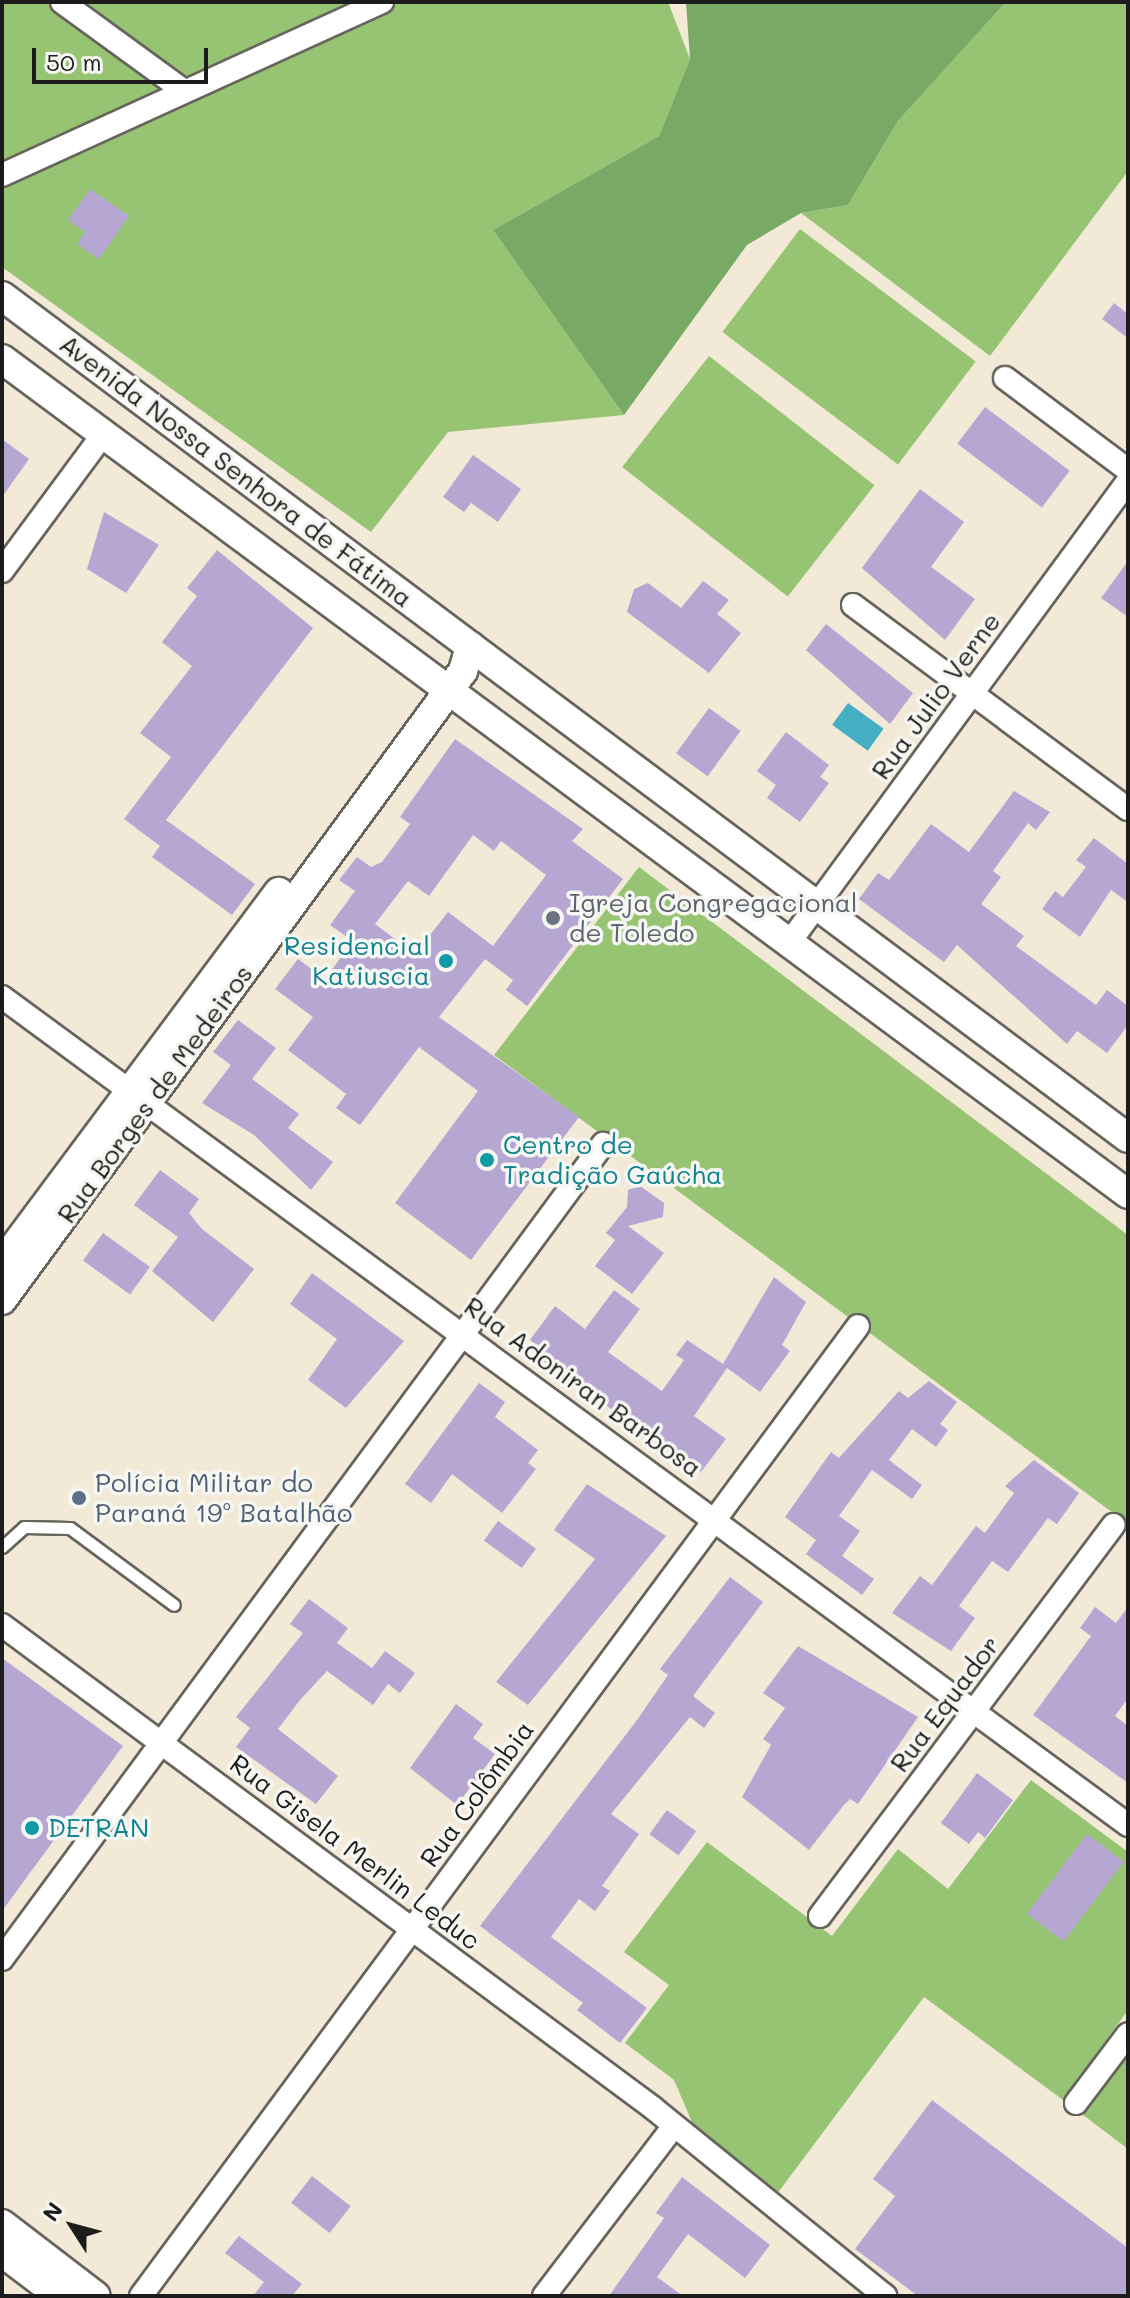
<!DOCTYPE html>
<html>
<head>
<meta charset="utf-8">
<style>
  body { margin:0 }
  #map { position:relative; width:1130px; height:2298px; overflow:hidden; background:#f3e9d7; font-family:Mali,sans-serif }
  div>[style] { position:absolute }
  .green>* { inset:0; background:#96c473; transform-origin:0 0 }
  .forest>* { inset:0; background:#78aa65 }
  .water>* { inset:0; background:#44afc3; transform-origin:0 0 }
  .building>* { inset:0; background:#b6a7d2; transform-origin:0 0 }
  .roads { filter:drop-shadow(2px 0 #67645d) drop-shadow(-2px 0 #67645d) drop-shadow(0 2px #67645d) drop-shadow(0 -2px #67645d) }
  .service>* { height:11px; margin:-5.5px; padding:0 5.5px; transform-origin:5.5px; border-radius:5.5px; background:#fff }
  .minor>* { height:22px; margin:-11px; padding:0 11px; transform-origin:11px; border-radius:11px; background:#fff }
  .tertiary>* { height:28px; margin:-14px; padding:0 14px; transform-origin:14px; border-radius:14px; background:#fff }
  .dots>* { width:22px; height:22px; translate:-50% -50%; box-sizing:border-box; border:4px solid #f6f6f2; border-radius:50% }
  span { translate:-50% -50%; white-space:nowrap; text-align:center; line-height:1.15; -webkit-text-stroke:7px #f6f6f2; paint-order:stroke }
  .street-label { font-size:26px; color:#1c1c1c }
  .worship-label { font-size:26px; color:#5b616d }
  .left { translate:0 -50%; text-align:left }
  .culture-label { font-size:26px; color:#0d838f }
  .right { translate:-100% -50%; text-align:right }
  .service-label { font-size:26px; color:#4e5e75 }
  .frame { position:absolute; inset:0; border:4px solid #1c1c1c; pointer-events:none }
  .north { position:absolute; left:32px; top:2186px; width:80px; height:80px; -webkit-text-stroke:6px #f6f6f2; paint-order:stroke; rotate:306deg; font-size:22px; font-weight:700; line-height:32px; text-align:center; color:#1c1c1c }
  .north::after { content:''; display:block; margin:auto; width:28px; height:36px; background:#1c1c1c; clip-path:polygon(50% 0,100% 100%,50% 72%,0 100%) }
  .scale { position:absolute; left:32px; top:48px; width:176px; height:36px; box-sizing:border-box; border:4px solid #1c1c1c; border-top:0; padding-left:10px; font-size:24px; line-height:28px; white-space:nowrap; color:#1c1c1c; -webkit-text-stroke:6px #f6f6f2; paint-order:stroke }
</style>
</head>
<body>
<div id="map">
  <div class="green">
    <i style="clip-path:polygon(2px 2px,668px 2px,690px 59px,659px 136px,493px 230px,624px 415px,448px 432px,371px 532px,2px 267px)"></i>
    <i style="clip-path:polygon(1006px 2px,1128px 2px,1128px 171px,990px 356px,801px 213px,848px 205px,898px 121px)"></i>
    <i style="left:800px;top:229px;width:220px;height:129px;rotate:37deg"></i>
    <i style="left:709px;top:356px;width:210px;height:141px;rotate:38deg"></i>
    <i style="clip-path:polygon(639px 867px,1128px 1235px,1128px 1524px,494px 1055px)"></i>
    <i style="clip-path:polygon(1031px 1780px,1128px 1852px,1128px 2010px,1063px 2100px,924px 1997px,777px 2194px,698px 2136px,674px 2080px,625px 2043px,669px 1985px,624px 1952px,707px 1842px,832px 1936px,898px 1849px,948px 1889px)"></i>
    <i style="clip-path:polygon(1128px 2055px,1128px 2149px,1083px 2115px)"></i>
  </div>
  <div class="forest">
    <i style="clip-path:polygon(686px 2px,1006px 2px,898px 121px,848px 205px,801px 213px,747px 245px,624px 415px,493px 230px,659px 136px,690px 59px)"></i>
  </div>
  <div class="water">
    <i style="left:848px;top:703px;width:44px;height:27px;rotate:36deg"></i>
  </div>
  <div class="building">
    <i style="clip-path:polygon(90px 189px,129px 216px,99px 259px,77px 244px,85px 232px,68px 220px)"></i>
    <i style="clip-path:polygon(1114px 303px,1128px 314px,1128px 338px,1102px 319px)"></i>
    <i style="left:985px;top:407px;width:106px;height:46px;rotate:37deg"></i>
    <i style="clip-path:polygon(2px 439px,29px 459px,2px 497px)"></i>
    <i style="clip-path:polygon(473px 455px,521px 489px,498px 522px,471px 503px,464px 512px,443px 497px)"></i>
    <i style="clip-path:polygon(920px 489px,964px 522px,931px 567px,975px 599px,945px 640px,862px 568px)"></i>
    <i style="clip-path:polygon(104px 512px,159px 545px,126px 593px,87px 569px)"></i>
    <i style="clip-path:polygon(217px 550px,313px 628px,166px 820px,255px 884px,232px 915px,152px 857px,160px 846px,124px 819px,171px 757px,140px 733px,192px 666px,162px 642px,197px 596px,187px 588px)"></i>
    <i style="clip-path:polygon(1128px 561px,1128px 617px,1101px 598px)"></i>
    <i style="clip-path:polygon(703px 581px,729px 600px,717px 614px,741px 633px,709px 673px,627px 612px,634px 589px,648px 583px,681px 608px)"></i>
    <i style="clip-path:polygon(826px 624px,913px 693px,890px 724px,806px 650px)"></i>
    <i style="left:709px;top:708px;width:39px;height:56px;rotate:36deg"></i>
    <i style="clip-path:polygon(786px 732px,829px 765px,820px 777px,829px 783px,800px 822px,767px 798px,776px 785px,757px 771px)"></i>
    <i style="clip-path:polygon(evenodd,455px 739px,583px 829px,572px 841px,623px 879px,527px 1006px,506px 990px,513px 980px,485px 959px,439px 1017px,579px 1117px,471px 1260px,395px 1203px,478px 1091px,419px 1047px,360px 1125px,336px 1108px,346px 1094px,288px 1050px,313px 1017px,275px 989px,298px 959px,325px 979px,353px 941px,330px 925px,355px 891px,339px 880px,357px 857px,371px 867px,382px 862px,410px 824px,400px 817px,455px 739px,473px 835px,494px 851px,501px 841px,546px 875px,493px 946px,448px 912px,415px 954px,375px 924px,408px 881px,429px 896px,473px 835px)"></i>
    <i style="clip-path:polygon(1014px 791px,1050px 812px,1036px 830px,1028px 823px,993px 871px,1001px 877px,981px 904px,1024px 936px,1016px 946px,1096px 1005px,1107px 990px,1128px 1006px,1128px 1025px,1107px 1053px,1077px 1031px,1067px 1044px,957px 945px,944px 962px,859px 899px,878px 873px,889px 880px,931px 824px,969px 852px)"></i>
    <i style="clip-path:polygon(1094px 838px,1128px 864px,1128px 902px,1111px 890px,1080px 937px,1042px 909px,1055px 891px,1063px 897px,1086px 867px,1076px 860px)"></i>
    <i style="clip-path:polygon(238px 1020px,276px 1048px,252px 1079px,299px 1114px,288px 1128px,333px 1162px,311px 1190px,254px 1135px,202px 1103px,231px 1065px,213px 1052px)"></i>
    <i style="clip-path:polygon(160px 1170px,199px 1199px,189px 1213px,202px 1229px,254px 1269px,213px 1322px,152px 1271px,178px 1237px,134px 1205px)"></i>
    <i style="clip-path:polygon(640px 1186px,664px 1203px,663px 1217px,628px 1226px,664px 1253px,632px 1294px,595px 1266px,615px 1240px,606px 1233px,627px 1207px,628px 1190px)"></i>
    <i style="left:103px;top:1233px;width:58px;height:34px;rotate:36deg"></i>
    <i style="clip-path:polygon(312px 1273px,404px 1341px,346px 1408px,308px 1380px,337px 1339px,290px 1304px)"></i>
    <i style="clip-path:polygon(774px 1277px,806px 1302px,782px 1345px,790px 1351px,760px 1392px,727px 1368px,694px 1416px,726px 1439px,701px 1472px,540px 1359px,545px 1352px,530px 1340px,555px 1306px,585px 1329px,614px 1290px,640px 1309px,608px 1352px,662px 1391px,684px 1360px,676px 1355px,687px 1340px,723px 1364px)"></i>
    <i style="clip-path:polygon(929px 1381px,957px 1402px,940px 1424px,948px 1430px,936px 1447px,912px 1429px,889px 1460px,922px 1485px,912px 1499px,872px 1470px,839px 1516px,860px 1531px,842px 1556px,874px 1579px,862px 1595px,806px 1554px,816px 1540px,785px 1517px,831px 1452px,839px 1458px,899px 1391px,908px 1398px)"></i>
    <i style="clip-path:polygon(479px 1383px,505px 1402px,495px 1417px,538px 1450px,528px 1463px,536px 1469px,502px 1513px,452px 1474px,431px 1503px,405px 1484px)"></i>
    <i style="clip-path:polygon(1034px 1460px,1079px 1493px,1057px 1524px,1048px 1518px,1008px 1572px,992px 1561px,959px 1606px,975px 1618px,951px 1651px,892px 1613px,920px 1576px,932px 1585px,976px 1526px,985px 1533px,1014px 1493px,1005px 1486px)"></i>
    <i style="clip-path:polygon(587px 1484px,666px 1536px,528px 1705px,496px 1682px,595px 1559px,554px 1530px)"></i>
    <i style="left:498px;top:1521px;width:47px;height:24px;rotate:36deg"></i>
    <i style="clip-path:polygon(730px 1577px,763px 1602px,693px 1696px,715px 1713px,704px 1728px,690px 1717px,611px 1814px,639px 1834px,602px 1886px,610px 1891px,595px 1911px,579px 1899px,551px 1937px,647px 2008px,620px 2043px,577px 2010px,583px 2003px,480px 1926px,637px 1720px,668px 1675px,660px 1669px)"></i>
    <i style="clip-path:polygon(309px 1599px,348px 1628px,337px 1643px,372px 1668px,385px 1651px,415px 1673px,400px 1693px,388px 1684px,373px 1705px,327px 1671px,300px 1700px,278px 1729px,338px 1776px,316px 1804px,236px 1747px,250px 1728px,236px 1717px,303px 1633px,290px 1624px)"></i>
    <i style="clip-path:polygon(1095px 1607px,1116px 1623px,1128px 1607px,1128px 1698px,1115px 1716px,1128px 1726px,1128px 1783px,1033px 1715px,1091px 1636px,1080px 1628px)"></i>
    <i style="clip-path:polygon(798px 1646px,918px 1717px,858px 1804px,850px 1799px,843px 1806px,809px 1850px,742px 1797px,771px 1745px,763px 1739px,785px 1708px,763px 1693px)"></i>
    <i style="clip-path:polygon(2px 1658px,123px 1746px,2px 1911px)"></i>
    <i style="clip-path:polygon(456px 1704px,483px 1724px,473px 1738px,495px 1754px,457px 1805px,410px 1768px)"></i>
    <i style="clip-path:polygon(977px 1773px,1013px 1800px,985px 1838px,978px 1832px,969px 1844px,941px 1823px)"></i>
    <i style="left:667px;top:1810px;width:36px;height:30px;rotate:36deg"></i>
    <i style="left:1087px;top:1834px;width:46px;height:100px;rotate:37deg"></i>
    <i style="clip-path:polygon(932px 2100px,1128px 2248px,1128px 2296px,918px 2296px,855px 2249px,895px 2196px,873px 2179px)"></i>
    <i style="left:312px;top:2176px;width:49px;height:34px;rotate:38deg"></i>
    <i style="clip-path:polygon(682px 2177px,770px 2245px,745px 2278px,688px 2234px,657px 2277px,683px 2296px,609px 2296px,664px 2218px,656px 2213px)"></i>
    <i style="clip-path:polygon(239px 2236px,302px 2284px,292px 2296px,253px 2296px,264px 2282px,225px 2253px)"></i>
  </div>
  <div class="roads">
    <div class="service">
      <i style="left:2px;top:1547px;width:30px;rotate:-42deg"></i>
      <i style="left:24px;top:1527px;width:46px;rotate:1.2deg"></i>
      <i style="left:70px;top:1528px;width:129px;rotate:36.5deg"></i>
    </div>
    <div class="minor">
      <i style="left:62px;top:2px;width:151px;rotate:36.1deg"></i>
      <i style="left:2px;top:175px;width:418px;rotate:-24.5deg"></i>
      <i style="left:1005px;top:378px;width:154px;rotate:36.8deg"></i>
      <i style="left:2px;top:571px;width:173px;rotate:-53.5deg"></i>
      <i style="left:853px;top:605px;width:342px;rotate:36.6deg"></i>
      <i style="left:789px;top:943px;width:573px;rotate:-53.73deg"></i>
      <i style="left:2px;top:997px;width:1398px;rotate:36.33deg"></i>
      <i style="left:2px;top:1625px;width:811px;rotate:36.57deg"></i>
      <i style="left:653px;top:2108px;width:299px;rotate:39deg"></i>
      <i style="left:820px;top:1916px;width:489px;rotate:-53.1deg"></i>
      <i style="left:2px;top:1959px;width:1013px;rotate:-53.59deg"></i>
      <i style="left:1076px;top:2103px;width:86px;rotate:-53deg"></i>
      <i style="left:141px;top:2296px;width:1206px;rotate:-53.53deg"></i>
      <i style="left:544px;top:2296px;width:214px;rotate:-52.6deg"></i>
    </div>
    <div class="tertiary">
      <i style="left:2px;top:296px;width:1406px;rotate:36.79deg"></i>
      <i style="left:2px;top:359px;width:1402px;rotate:36.56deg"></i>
      <i style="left:2px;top:1263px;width:463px;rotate:-53.3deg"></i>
      <i style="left:2px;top:1300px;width:780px;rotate:-53.76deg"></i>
      <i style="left:463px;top:671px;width:26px;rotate:-74deg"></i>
      <i style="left:2px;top:2224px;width:118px;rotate:37.5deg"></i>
      <i style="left:2px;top:2252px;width:73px;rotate:37.2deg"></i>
    </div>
  </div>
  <div class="dots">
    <i style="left:553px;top:918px;background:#6b7280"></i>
    <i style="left:446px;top:961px;background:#0f9aa8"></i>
    <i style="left:487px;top:1160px;background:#0f9aa8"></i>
    <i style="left:79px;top:1498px;background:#5c6f8a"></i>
    <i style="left:32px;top:1828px;background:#0f9aa8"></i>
  </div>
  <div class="street-label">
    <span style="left:236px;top:471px;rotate:37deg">Avenida Nossa Senhora de Fátima</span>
    <span style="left:936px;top:696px;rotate:-54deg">Rua Julio Verne</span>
    <span style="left:155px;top:1094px;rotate:-54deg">Rua Borges de Medeiros</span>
    <span style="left:583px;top:1387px;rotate:36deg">Rua Adoniran Barbosa</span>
    <span style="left:945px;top:1704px;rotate:-53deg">Rua Equador</span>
    <span style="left:477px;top:1794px;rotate:-54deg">Rua Colômbia</span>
    <span style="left:355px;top:1852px;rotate:37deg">Rua Gisela Merlin Leduc</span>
  </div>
  <div class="worship-label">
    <span class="left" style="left:569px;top:918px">Igreja Congregacional<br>de Toledo</span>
  </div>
  <div class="culture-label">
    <span class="right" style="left:430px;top:961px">Residencial<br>Katiuscia</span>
    <span class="left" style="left:503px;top:1160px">Centro de<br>Tradição Gaúcha</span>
    <span class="left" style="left:48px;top:1828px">DETRAN</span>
  </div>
  <div class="service-label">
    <span class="left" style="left:95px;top:1498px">Polícia Militar do<br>Paraná 19º Batalhão</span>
  </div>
  <div class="frame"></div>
  <div class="north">N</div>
  <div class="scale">50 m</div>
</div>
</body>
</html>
